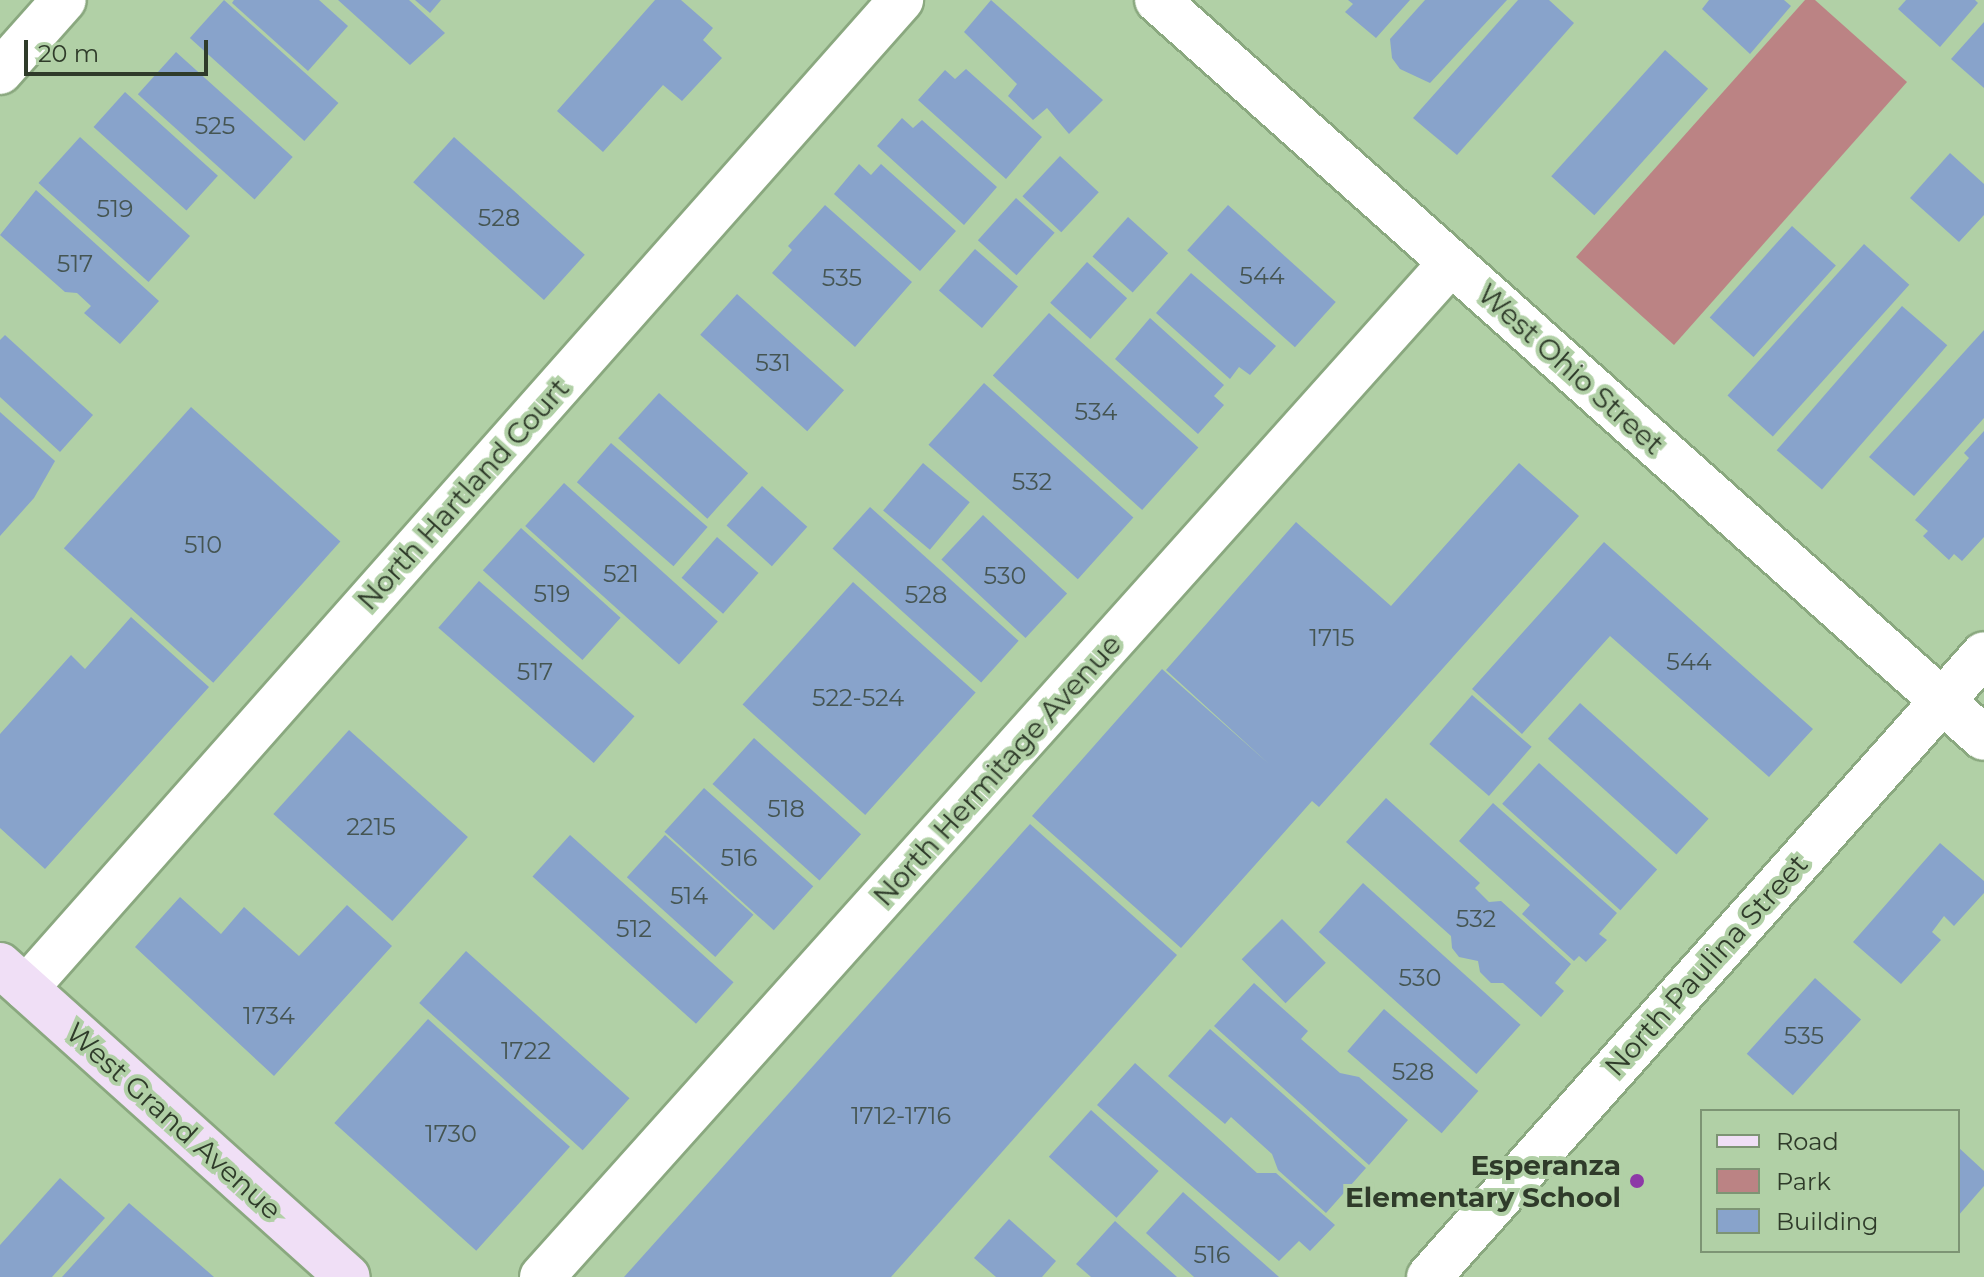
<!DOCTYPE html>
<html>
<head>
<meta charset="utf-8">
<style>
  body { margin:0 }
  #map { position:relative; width:1984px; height:1277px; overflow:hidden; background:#b1d0a6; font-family:Montserrat,sans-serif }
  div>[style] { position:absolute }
  .green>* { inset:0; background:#bb8384 }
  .building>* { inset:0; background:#88a3cb; transform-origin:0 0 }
  .roads { filter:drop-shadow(2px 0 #8aa87f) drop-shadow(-2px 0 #8aa87f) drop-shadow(0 2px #8aa87f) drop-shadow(0 -2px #8aa87f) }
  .street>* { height:44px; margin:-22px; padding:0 22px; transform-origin:22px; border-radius:22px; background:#fff }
  .secondary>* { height:44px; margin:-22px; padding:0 22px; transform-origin:22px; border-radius:22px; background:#f0dff6 }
  .dots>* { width:22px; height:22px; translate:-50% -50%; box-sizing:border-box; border:4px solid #b1d0a6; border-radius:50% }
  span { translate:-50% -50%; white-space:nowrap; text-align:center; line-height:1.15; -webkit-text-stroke:8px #b1d0a6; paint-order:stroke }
  .number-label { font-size:24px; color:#455552 }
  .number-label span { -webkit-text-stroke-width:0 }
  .street-label { font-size:28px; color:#2f3b2a }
  .poi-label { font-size:28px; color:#2f3b2a; font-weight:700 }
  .right { translate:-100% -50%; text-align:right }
  .legend { position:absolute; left:1700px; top:1109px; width:260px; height:144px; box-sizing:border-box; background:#b1d0a6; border:2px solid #7d9474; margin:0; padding:10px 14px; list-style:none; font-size:24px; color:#2f3b2a }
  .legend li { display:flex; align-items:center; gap:16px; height:40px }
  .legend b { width:40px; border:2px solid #7d9474 }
  .scale { position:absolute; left:24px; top:40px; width:184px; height:36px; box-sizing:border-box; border:4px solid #2f3b2a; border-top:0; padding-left:10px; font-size:24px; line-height:28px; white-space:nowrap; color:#2f3b2a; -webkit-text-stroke:6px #b1d0a6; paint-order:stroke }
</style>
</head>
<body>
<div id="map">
  <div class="green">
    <i style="clip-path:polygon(1805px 0,1815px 0,1907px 82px,1674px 345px,1576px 257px)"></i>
  </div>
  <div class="building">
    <i style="left:224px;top:0;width:154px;height:51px;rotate:42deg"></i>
    <i style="clip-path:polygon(234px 0,319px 0,348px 26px,308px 71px,232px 3px)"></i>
    <i style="clip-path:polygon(338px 0,409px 0,445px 33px,410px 65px)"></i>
    <i style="clip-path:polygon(415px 0,441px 0,430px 13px)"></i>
    <i style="clip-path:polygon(655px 0,681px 0,713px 28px,703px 40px,722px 58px,682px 101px,663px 85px,603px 152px,557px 111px)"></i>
    <i style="clip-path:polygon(991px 0,1103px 100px,1069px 134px,1047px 108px,1033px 120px,1008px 96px,1017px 84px,964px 32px)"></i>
    <i style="clip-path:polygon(1348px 0,1410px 0,1376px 38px,1345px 12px,1353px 4px)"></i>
    <i style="clip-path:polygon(1425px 0,1507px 0,1430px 83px,1400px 69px,1392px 58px,1390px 39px)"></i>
    <i style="clip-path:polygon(1518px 0,1549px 0,1574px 23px,1457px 155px,1413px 118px)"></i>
    <i style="clip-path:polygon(1709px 0,1784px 0,1791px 6px,1750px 54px,1702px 9px)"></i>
    <i style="clip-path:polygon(1906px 0,1975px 0,1978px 3px,1940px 47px,1898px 9px)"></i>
    <i style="clip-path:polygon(1984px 22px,1984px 88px,1951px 59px)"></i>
    <i style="left:1665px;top:50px;width:58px;height:170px;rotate:42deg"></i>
    <i style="left:176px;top:52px;width:157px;height:57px;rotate:42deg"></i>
    <i style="clip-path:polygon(966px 69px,1042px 137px,1006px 179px,918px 100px,945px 70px,955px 79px)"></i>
    <i style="left:125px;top:92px;width:125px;height:47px;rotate:42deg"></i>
    <i style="clip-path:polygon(902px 118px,913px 128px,922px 120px,997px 187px,964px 225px,877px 146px)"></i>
    <i style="left:80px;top:137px;width:148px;height:62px;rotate:42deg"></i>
    <i style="left:454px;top:137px;width:176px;height:61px;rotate:42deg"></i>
    <i style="clip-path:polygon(1950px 153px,1984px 184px,1984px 215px,1959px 242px,1910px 198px)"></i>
    <i style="left:1060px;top:156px;width:53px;height:55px;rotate:43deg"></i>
    <i style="clip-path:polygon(859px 164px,871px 175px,881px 164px,956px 231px,920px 271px,834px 194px)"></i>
    <i style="clip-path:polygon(36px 190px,159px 301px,120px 344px,84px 313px,91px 306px,77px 293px,65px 292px,0 235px)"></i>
    <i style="left:1016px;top:198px;width:52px;height:57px;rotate:42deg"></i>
    <i style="clip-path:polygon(825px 205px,912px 282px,855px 347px,772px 273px,792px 250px,788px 246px)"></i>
    <i style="left:1228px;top:205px;width:145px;height:61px;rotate:42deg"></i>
    <i style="left:1128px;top:217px;width:54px;height:53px;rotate:42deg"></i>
    <i style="left:1792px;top:226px;width:59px;height:123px;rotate:42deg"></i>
    <i style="left:1864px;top:244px;width:61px;height:204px;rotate:42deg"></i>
    <i style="left:975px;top:249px;width:57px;height:55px;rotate:41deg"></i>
    <i style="left:1087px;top:262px;width:54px;height:55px;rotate:42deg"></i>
    <i style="clip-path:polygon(1191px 273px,1276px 346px,1250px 375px,1239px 367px,1230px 379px,1156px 313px)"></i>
    <i style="left:737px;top:294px;width:144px;height:55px;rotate:42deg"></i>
    <i style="left:1902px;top:306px;width:60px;height:191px;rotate:41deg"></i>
    <i style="left:1049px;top:313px;width:201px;height:84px;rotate:42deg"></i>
    <i style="clip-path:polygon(1150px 318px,1224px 385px,1214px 396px,1224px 405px,1198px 434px,1115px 359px)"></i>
    <i style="clip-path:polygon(1984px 330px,1984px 418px,1914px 496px,1869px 457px)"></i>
    <i style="clip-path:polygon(5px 335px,93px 415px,60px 452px,0 397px,0 340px)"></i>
    <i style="left:984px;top:383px;width:201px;height:83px;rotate:42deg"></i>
    <i style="left:659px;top:393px;width:120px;height:61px;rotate:42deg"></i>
    <i style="left:191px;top:407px;width:201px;height:190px;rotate:42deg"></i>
    <i style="clip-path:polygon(0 412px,55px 461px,34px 498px,0 536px)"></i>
    <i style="clip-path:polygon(1984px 431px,1984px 537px,1962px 561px,1954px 554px,1949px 560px,1923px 536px,1928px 531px,1915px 520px,1969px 458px,1964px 453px)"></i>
    <i style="left:611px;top:443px;width:128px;height:52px;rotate:41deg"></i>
    <i style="left:923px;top:463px;width:61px;height:62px;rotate:40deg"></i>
    <i style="clip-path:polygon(1519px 463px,1579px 516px,1319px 807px,1312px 801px,1181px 948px,1032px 816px,1162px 669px,1269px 764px,1166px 670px,1296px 522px,1391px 606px)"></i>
    <i style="left:564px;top:483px;width:207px;height:58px;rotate:42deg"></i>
    <i style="left:762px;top:486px;width:61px;height:53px;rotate:42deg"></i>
    <i style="left:870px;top:507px;width:200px;height:56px;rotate:42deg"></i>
    <i style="left:983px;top:515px;width:115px;height:61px;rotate:43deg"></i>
    <i style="left:521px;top:528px;width:134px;height:57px;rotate:42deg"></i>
    <i style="left:717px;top:537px;width:55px;height:54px;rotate:41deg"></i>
    <i style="clip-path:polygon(1604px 542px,1813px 729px,1769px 777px,1610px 636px,1522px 734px,1472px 689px)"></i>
    <i style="left:479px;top:581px;width:206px;height:62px;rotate:41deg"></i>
    <i style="left:853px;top:582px;width:165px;height:165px;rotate:42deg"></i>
    <i style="clip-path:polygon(131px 617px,209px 687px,45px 869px,0 828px,0 734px,71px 655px,85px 669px)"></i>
    <i style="left:1472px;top:695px;width:79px;height:65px;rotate:41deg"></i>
    <i style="left:1580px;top:703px;width:173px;height:48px;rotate:42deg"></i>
    <i style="left:349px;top:730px;width:160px;height:113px;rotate:42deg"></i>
    <i style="left:754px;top:738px;width:144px;height:62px;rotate:42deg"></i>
    <i style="left:1539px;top:763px;width:159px;height:55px;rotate:42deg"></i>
    <i style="left:704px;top:788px;width:147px;height:59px;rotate:42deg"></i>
    <i style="clip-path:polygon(1386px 798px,1480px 883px,1475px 888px,1489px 902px,1501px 901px,1571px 964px,1555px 983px,1564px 991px,1541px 1017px,1503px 983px,1491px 983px,1480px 972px,1478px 961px,1459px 957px,1452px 948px,1451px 936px,1346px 842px)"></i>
    <i style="clip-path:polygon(1493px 803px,1617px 913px,1599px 934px,1607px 940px,1586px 962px,1579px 956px,1574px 961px,1522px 914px,1530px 905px,1459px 841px)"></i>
    <i style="clip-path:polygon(1030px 824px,1177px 955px,891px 1277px,624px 1277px)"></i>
    <i style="left:570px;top:835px;width:220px;height:56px;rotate:42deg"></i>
    <i style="left:665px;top:835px;width:119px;height:57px;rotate:42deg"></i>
    <i style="clip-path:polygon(1940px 843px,1984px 881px,1984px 893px,1954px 926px,1944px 916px,1932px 932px,1941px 940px,1901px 984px,1853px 942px)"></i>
    <i style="left:1363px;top:883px;width:212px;height:66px;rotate:42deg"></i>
    <i style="clip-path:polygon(180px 897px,221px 934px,244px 907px,299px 956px,347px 905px,392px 946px,274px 1076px,135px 947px)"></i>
    <i style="left:1282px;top:919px;width:62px;height:57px;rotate:45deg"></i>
    <i style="left:466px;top:951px;width:220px;height:70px;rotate:42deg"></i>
    <i style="left:1815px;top:978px;width:62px;height:102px;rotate:42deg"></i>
    <i style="clip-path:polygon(1254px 983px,1308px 1031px,1301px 1039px,1340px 1073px,1359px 1077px,1408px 1120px,1369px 1165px,1214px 1026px)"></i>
    <i style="left:1384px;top:1009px;width:125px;height:56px;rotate:41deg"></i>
    <i style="left:428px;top:1019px;width:191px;height:140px;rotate:42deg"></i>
    <i style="clip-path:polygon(1210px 1029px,1366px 1168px,1326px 1213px,1278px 1170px,1272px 1154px,1231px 1117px,1225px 1124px,1168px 1076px)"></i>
    <i style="clip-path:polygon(1135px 1063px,1257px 1173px,1276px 1173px,1335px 1225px,1310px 1251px,1299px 1241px,1279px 1261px,1097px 1105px)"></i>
    <i style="left:1091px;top:1110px;width:91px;height:63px;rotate:42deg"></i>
    <i style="clip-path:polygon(1958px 1147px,1984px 1171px,1984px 1186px,1958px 1216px)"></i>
    <i style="clip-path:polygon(60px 1178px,105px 1218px,52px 1277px,0 1277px,0 1245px)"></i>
    <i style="clip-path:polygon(1183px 1192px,1279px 1277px,1194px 1277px,1146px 1233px)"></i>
    <i style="clip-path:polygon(129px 1203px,214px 1277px,62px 1277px)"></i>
    <i style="clip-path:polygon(1009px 1219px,1056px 1261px,1042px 1277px,996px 1277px,974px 1258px)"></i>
    <i style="clip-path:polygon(1115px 1221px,1177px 1277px,1091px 1277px,1076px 1264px)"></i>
  </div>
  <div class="roads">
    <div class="street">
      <i style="left:1157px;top:0;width:1108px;rotate:41.75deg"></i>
      <i style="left:0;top:72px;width:96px;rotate:-48.4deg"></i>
      <i style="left:26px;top:988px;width:1320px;rotate:-48.47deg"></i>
      <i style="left:542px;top:1277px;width:1362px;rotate:-48.13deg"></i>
      <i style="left:1429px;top:1277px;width:834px;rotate:-48.3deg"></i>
    </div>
    <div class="secondary">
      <i style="left:0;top:965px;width:467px;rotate:41.9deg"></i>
    </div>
  </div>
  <div class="dots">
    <i style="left:1637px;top:1181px;background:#8d39a7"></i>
  </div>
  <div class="number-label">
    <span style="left:215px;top:126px">525</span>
    <span style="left:115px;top:209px">519</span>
    <span style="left:499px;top:218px">528</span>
    <span style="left:75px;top:264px">517</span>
    <span style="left:1262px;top:276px">544</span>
    <span style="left:842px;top:278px">535</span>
    <span style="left:773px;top:363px">531</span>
    <span style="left:1096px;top:412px">534</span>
    <span style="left:1032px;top:482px">532</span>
    <span style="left:203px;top:545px">510</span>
    <span style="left:621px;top:574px">521</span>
    <span style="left:1005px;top:576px">530</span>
    <span style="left:552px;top:594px">519</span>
    <span style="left:926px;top:595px">528</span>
    <span style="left:1332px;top:638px">1715</span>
    <span style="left:1689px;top:662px">544</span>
    <span style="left:535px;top:672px">517</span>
    <span style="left:858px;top:698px">522-524</span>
    <span style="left:786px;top:809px">518</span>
    <span style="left:371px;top:827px">2215</span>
    <span style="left:739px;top:858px">516</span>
    <span style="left:689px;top:896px">514</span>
    <span style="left:1476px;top:919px">532</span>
    <span style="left:634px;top:929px">512</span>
    <span style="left:1420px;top:978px">530</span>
    <span style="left:269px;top:1016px">1734</span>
    <span style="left:1804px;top:1036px">535</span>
    <span style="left:526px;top:1051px">1722</span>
    <span style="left:1413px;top:1072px">528</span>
    <span style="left:901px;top:1116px">1712-1716</span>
    <span style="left:451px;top:1134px">1730</span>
    <span style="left:1212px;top:1255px">516</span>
  </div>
  <div class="street-label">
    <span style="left:1571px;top:369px;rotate:42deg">West Ohio Street</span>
    <span style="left:463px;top:494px;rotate:-48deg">North Hartland Court</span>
    <span style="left:997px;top:770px;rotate:-48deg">North Hermitage Avenue</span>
    <span style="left:1706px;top:965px;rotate:-48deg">North Paulina Street</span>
    <span style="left:174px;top:1121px;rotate:42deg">West Grand Avenue</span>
  </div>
  <div class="poi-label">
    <span class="right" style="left:1621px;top:1181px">Esperanza<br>Elementary School</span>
  </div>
  <ul class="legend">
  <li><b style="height:10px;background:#f0dff6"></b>Road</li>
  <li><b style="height:22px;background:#bb8384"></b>Park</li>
  <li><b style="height:22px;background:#88a3cb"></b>Building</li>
  </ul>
  <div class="scale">20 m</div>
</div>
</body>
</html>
